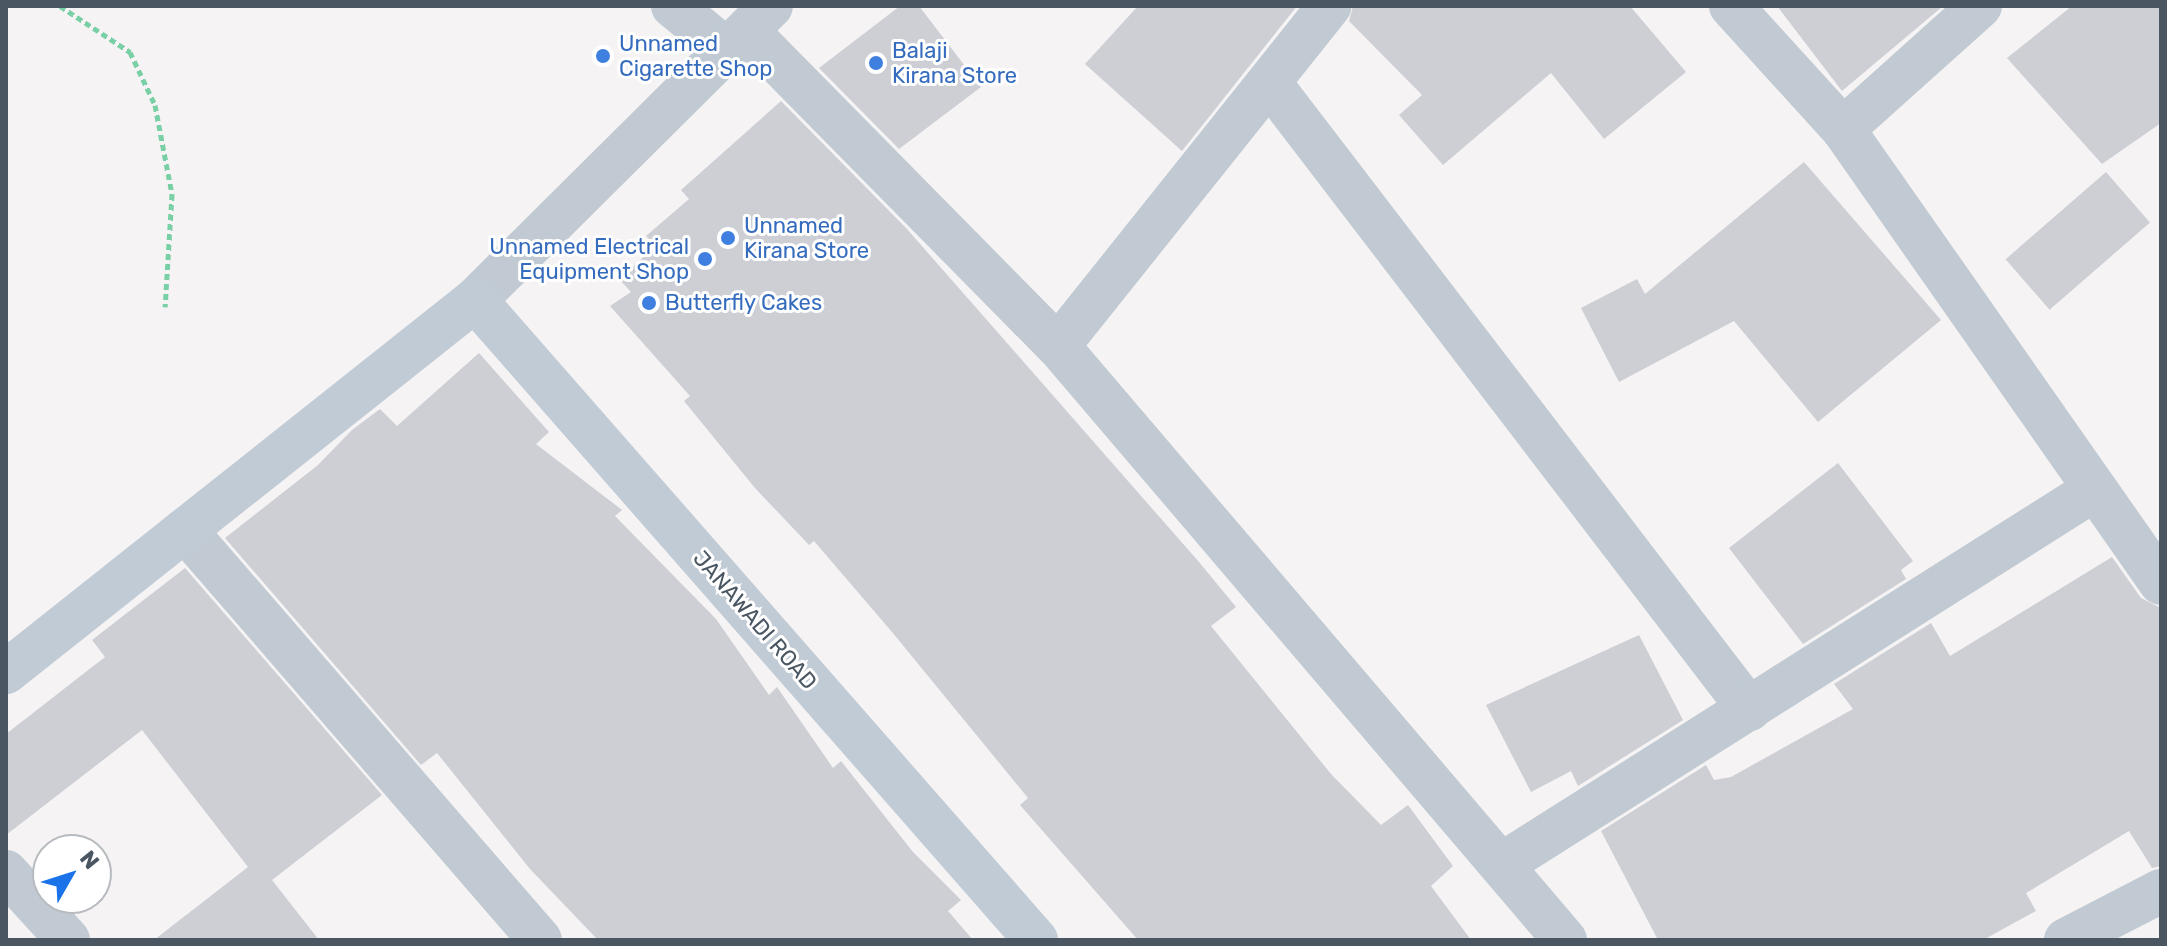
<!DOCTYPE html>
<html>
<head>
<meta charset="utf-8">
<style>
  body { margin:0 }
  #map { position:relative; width:2167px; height:946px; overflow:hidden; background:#f5f3f3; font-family:Rubik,sans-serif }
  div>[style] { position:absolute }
  .building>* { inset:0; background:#cdcfd5; transform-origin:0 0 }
  .path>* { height:5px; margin-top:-2.5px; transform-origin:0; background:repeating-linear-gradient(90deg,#7ad0a6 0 6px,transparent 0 10px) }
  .street>* { height:44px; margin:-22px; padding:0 22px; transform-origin:22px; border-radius:22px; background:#c1cad2 }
  .secondary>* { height:44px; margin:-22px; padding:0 22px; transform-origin:22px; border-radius:22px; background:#c1cbd6 }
  .dots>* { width:22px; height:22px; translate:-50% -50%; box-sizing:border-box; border:4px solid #fff; border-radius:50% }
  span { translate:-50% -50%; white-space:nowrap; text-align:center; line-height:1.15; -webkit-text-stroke:6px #fff; paint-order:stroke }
  .shop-label { font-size:22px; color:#366cbe }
  .left { translate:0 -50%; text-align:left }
  .right { translate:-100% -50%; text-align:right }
  .street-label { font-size:22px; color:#4a5661 }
  .frame { position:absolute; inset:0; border:8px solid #4a5661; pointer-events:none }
  .north { position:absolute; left:32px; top:834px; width:80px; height:80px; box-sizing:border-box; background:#fff; border:2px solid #b7bbc0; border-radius:50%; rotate:51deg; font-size:22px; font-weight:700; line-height:32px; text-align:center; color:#4a5661 }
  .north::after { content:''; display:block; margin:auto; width:28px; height:36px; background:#1a73e8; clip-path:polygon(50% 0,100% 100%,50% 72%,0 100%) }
</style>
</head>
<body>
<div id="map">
  <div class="building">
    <i style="clip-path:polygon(900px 6px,919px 6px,981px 87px,899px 149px,819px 68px)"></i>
    <i style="clip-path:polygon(1138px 6px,1297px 6px,1182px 151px,1085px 64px)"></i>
    <i style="clip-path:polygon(1353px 6px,1630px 6px,1686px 72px,1604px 139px,1551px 73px,1443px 165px,1399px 115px,1422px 95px,1349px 21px)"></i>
    <i style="clip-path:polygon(1777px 6px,1943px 6px,1842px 91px)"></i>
    <i style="clip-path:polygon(2072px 6px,2161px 6px,2161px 123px,2102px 164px,2007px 58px)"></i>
    <i style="clip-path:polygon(781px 101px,907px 229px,1199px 562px,1236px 607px,1211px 626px,1331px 774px,1381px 825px,1408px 805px,1453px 866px,1431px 886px,1471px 940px,1138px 940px,1020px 805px,1028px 798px,892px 632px,814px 541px,809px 545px,755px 488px,684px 401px,690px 396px,610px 306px,631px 292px,619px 279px,656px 246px,646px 236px,689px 199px,681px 190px)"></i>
    <i style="clip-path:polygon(1804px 162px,1941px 320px,1818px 422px,1734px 321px,1619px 382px,1581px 308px,1637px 279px,1645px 294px)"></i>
    <i style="left:2106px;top:172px;width:67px;height:133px;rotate:49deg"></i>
    <i style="clip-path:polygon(479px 353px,549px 432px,536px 444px,622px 510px,615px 516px,716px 619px,769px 695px,777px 687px,833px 768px,841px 761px,913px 852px,961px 900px,948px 911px,973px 940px,598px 940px,530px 869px,437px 753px,421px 765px,225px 538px,318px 465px,352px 430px,380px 409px,397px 426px)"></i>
    <i style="clip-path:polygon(1838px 463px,1913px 561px,1901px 570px,1906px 579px,1803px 644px,1729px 548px)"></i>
    <i style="clip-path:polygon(2112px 557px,2141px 598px,2161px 608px,2161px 866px,2152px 868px,2129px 831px,2026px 893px,2036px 911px,1983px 940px,1658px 940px,1601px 831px,1706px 765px,1714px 780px,1731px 777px,1853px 709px,1834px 684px,1931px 623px,1950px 656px)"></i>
    <i style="clip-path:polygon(185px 568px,382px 795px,272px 880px,319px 940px,154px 940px,248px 867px,142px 730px,6px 835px,6px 734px,105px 657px,92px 640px)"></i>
    <i style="clip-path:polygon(1639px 635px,1683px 720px,1578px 786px,1571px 771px,1531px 792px,1486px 705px)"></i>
  </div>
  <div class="path">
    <i style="left:60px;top:6px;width:84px;rotate:33.3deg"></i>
    <i style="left:130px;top:52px;width:59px;rotate:64.7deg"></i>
    <i style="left:155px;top:105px;width:91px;rotate:79.2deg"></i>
    <i style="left:172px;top:194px;width:113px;rotate:93.5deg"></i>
  </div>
  <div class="street">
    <i style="left:673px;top:6px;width:71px;rotate:39.3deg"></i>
    <i style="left:1731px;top:6px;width:166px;rotate:47.7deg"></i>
    <i style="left:1843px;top:129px;width:554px;rotate:54.99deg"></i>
    <i style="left:748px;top:32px;width:441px;rotate:45.4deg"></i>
    <i style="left:1058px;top:346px;width:781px;rotate:49.52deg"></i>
    <i style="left:1269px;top:82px;width:790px;rotate:52.56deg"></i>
    <i style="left:1843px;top:129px;width:184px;rotate:-41.9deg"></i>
    <i style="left:475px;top:300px;width:417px;rotate:-44.8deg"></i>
    <i style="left:1058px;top:346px;width:435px;rotate:-51.4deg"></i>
    <i style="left:185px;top:530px;width:542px;rotate:49.11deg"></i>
    <i style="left:1504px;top:863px;width:696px;rotate:-32.32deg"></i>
    <i style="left:6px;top:872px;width:92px;rotate:47.6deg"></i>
    <i style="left:2066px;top:940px;width:107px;rotate:-27.3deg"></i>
  </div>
  <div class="secondary">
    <i style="left:6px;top:672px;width:599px;rotate:-38.42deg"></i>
    <i style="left:475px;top:300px;width:851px;rotate:48.76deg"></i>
  </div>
  <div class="dots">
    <i style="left:603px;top:56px;background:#3f7fe0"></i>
    <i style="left:876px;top:63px;background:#3f7fe0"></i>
    <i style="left:728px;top:238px;background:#3f7fe0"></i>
    <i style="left:705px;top:259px;background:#3f7fe0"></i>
    <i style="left:649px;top:303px;background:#3f7fe0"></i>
  </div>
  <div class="shop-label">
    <span class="left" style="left:619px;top:56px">Unnamed<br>Cigarette Shop</span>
    <span class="left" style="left:892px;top:63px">Balaji<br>Kirana Store</span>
    <span class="left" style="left:744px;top:238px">Unnamed<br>Kirana Store</span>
    <span class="right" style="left:689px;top:259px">Unnamed Electrical<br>Equipment Shop</span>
    <span class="left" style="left:665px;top:303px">Butterfly Cakes</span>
  </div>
  <div class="street-label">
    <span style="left:755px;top:620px;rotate:49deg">JANAWADI ROAD</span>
  </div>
  <div class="frame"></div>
  <div class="north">N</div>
</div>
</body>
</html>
